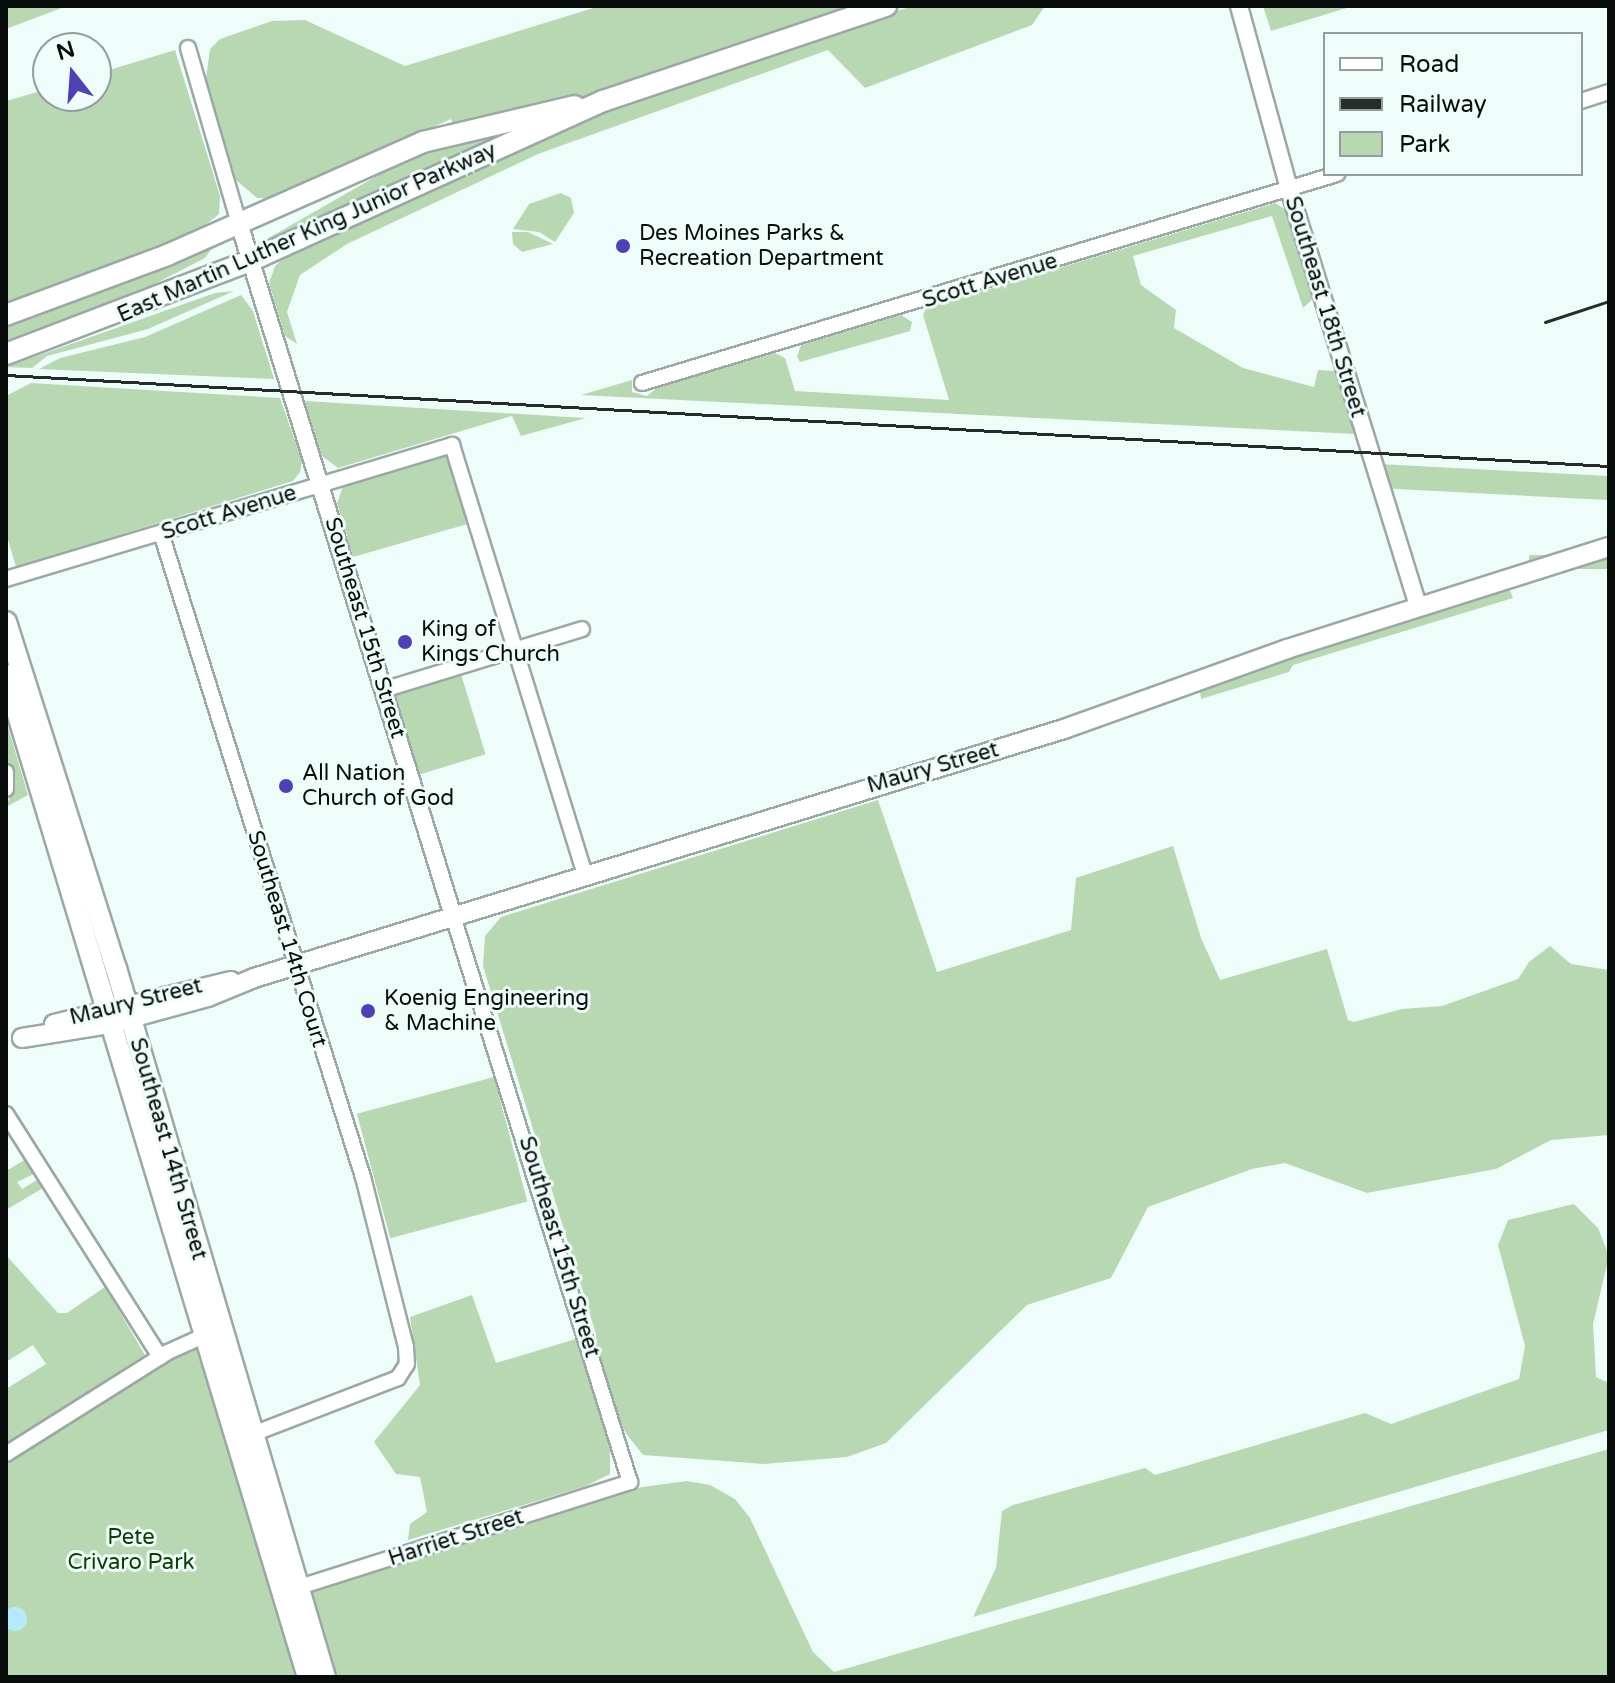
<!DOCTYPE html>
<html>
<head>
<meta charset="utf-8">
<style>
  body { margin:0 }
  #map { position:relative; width:1615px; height:1683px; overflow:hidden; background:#effdfa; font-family:"Varela Round",sans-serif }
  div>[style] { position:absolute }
  .green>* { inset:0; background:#b8d8b2; transform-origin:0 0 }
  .water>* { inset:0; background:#b5eafd }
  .round { border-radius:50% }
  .roads { filter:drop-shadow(2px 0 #9ba8a5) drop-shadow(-2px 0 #9ba8a5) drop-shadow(0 2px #9ba8a5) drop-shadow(0 -2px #9ba8a5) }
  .minor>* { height:14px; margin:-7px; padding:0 7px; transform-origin:7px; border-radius:7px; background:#fff }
  .tertiary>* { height:16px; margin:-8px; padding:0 8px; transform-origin:8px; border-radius:8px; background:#fff }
  .secondary>* { height:18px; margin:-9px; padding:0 9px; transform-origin:9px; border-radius:9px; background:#fff }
  .primary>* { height:20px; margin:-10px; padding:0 10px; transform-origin:10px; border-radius:10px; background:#fff }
  .rail>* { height:3px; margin:-1.5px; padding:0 1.5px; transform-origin:1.5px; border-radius:1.5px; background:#252c2a }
  .dots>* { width:22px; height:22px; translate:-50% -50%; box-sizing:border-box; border:4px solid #effdfa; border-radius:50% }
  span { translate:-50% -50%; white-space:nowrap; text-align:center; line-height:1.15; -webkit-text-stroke:6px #effdfa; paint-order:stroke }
  .street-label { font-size:22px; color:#080d0c }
  .poi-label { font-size:22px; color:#080d0c }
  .left { translate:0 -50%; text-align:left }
  .park-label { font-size:22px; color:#0a3f01 }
  .frame { position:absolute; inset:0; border:8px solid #080d0c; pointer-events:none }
  .legend { position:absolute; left:1323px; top:32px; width:260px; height:144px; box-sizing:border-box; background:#effdfa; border:2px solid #939d9b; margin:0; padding:10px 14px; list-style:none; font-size:24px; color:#080d0c }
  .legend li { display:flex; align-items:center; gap:16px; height:40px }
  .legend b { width:40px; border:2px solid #939d9b }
  .north { position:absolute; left:32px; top:32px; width:80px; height:80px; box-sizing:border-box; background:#effdfa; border:2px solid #939d9b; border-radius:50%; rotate:343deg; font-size:22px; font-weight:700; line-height:32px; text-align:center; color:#080d0c }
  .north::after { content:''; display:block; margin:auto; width:28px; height:36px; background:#5040b7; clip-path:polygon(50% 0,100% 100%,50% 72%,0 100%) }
</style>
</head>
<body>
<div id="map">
  <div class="green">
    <i style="clip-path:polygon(6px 6px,67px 6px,6px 29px)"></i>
    <i style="clip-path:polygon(600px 6px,853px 6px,583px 97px,456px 130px,451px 119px,273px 199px,257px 198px,236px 180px,206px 79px,210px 49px,220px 39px,272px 21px,305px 20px,405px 66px)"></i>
    <i style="clip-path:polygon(913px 6px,1045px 6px,1032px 25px,865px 88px,828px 50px,538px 154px,347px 244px,300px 275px,287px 312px,297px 344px,285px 336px,269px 283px,275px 266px,289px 254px,567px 125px,762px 53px)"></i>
    <i style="clip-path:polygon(1263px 6px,1353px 6px,1271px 31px)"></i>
    <i style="clip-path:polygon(175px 50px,220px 196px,219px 214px,197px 232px,6px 305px,6px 101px,48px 89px,48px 96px,96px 96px,96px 74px)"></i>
    <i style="clip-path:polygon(561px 115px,290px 234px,265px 240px,417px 153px)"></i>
    <i style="clip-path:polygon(561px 193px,571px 198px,574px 213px,555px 242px,539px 232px,513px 229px,529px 204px)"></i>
    <i style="clip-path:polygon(1275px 203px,1286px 210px,1311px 293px,1313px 299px,1303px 308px,1272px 216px,1133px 256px,1141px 285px,1176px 310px,1174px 328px,1243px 368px,1314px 387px,1318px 370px,1336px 371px,1355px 434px,581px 395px,632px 380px,632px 392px,647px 396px,658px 387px,775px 353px,785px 358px,795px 391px,949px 400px,923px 315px,926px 308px)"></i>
    <i style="clip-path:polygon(512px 232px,528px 232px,553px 244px,522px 252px,513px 244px)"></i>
    <i style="clip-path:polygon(213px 247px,205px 258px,96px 314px,6px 346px,6px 323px)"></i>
    <i style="clip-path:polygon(234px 291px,148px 329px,47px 356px,32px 368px,6px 367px,215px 293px)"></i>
    <i style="clip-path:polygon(241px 295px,253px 311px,274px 379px,39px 369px,60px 358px,145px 337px)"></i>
    <i style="clip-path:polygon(901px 315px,912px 322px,910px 331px,800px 362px,797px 357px,801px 345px)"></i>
    <i style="clip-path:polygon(31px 383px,280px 398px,302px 461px,300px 472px,293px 481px,16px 567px,6px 533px,6px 396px)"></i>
    <i style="clip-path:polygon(305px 401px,586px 418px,521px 436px,512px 416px,338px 468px,322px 456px)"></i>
    <i style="clip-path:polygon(440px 454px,451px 458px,471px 523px,353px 557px,337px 503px,344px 484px)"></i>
    <i style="left:1379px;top:464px;width:230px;height:24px;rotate:3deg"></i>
    <i style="left:1609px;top:555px;width:14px;height:80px;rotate:90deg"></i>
    <i style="clip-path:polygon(1509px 588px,1513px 598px,1293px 665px,1289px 672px,1201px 699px,1200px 692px,1283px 661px,1426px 609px)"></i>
    <i style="left:461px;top:674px;width:84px;height:69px;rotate:73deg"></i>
    <i style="clip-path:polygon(6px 720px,28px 795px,6px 807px,13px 789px,6px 760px)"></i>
    <i style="clip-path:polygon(878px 800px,937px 972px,1071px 930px,1076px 878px,1173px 846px,1201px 938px,1220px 980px,1327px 949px,1348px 1020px,1354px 1022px,1402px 1009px,1442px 1006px,1518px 979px,1529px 962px,1550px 946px,1571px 964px,1609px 970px,1609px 1135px,1551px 1140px,1496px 1169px,1367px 1193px,1285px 1163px,1252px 1169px,1148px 1207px,1111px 1278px,1027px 1305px,886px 1443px,847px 1457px,764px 1464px,643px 1455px,625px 1432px,597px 1362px,596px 1334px,483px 966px,485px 936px,501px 917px)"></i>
    <i style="left:494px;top:1077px;width:129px;height:142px;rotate:75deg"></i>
    <i style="clip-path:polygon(26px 1159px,36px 1173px,17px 1182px,22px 1189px,37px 1180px,43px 1188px,6px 1210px,6px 1171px)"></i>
    <i style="clip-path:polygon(1574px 1204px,1598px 1228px,1609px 1256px,1593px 1324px,1596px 1377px,1609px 1383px,1609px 1430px,973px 1617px,996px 1568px,1002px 1511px,1013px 1505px,1145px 1468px,1155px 1475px,1365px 1413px,1391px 1424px,1519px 1379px,1525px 1346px,1498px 1245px,1508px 1220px)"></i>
    <i style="clip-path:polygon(6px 1255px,58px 1313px,67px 1313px,105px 1287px,145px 1355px,6px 1446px,6px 1389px,46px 1364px,33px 1345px,6px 1362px)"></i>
    <i style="clip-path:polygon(472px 1295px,496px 1363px,579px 1338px,610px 1448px,610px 1474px,586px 1486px,408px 1540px,410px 1524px,427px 1512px,420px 1477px,396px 1474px,374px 1442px,420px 1385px,410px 1317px)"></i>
    <i style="clip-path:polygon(192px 1348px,201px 1351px,300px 1677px,6px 1677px,6px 1464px)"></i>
    <i style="clip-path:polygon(1609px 1449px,1609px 1677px,335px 1677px,309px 1592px,642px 1487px,687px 1481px,710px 1485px,735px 1499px,750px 1518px,813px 1652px,834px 1672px)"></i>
  </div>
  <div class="water">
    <i class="round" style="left:3px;top:1607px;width:24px;height:24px"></i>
  </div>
  <div class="roads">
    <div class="minor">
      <i style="left:188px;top:48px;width:182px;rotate:73.8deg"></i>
      <i style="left:1581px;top:101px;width:29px;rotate:-18deg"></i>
      <i style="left:642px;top:383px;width:726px;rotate:-16.74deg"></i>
      <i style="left:161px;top:533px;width:675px;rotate:72.59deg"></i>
      <i style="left:363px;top:1177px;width:175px;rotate:75.8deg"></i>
      <i style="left:406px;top:1347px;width:17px;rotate:87deg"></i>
      <i style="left:407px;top:1364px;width:17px;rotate:123deg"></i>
      <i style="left:398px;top:1378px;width:164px;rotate:158.9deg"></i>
      <i style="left:6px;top:579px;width:466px;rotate:-16.7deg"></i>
      <i style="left:452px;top:445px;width:450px;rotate:72.8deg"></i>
      <i style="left:383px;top:690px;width:208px;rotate:-17deg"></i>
      <i style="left:6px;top:772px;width:17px;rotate:90deg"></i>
      <i style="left:6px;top:1114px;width:288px;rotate:57.6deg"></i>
      <i style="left:6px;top:1454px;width:191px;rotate:-32.2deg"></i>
      <i style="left:168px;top:1352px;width:48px;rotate:-24.4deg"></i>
      <i style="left:290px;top:1590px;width:357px;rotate:-17.6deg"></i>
      <i style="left:630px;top:1482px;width:593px;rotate:-107.37deg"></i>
    </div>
    <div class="tertiary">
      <i style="left:1239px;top:6px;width:190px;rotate:74.7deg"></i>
      <i style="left:1289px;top:189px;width:436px;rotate:72.8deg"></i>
      <i style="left:239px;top:223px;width:725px;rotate:72.84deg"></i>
    </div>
    <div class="secondary">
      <i style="left:54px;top:1024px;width:182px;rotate:-13.7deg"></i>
      <i style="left:22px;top:1038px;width:88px;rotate:-9.1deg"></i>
      <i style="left:109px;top:1024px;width:103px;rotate:-15.3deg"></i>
      <i style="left:208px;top:997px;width:50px;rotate:-22.4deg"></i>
      <i style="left:254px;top:978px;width:847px;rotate:-17.09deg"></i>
      <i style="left:1064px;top:729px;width:237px;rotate:-19.7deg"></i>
      <i style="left:1287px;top:649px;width:338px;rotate:-17.6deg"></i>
    </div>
    <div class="primary">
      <i style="left:6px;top:315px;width:172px;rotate:-20.4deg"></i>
      <i style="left:167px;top:255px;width:280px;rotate:-23.8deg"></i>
      <i style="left:423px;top:142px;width:156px;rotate:-13.3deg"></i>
      <i style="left:6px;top:354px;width:261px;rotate:-20.9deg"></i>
      <i style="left:250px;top:261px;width:388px;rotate:-24.4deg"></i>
      <i style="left:603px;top:101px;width:299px;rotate:-18.6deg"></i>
      <i style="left:6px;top:622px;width:363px;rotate:72.4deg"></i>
      <i style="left:116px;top:968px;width:739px;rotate:73.58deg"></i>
      <i style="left:6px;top:675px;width:1047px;rotate:73.23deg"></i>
    </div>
  </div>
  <div class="rail">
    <i style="left:1545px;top:322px;width:67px;rotate:-18.2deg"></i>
    <i style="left:6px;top:375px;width:1606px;rotate:3.25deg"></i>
  </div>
  <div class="dots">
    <i style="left:623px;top:246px;background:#5040b7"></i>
    <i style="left:405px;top:642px;background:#5040b7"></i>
    <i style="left:286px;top:786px;background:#5040b7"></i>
    <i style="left:368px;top:1011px;background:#5040b7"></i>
  </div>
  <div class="street-label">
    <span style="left:307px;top:233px;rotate:-24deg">East Martin Luther King Junior Parkway</span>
    <span style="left:990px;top:281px;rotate:-17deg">Scott Avenue</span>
    <span style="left:1325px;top:307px;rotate:73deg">Southeast 18th Street</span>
    <span style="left:229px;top:513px;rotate:-17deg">Scott Avenue</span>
    <span style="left:365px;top:628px;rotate:73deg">Southeast 15th Street</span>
    <span style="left:933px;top:768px;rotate:-16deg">Maury Street</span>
    <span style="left:287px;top:939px;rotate:73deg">Southeast 14th Court</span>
    <span style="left:136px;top:1002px;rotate:-14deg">Maury Street</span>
    <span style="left:168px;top:1149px;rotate:74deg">Southeast 14th Street</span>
    <span style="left:559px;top:1247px;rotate:73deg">Southeast 15th Street</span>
    <span style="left:456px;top:1538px;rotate:-18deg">Harriet Street</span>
  </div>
  <div class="poi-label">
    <span class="left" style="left:639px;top:246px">Des Moines Parks &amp;<br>Recreation Department</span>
    <span class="left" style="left:421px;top:642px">King of<br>Kings Church</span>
    <span class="left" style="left:302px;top:786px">All Nation<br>Church of God</span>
    <span class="left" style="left:384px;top:1011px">Koenig Engineering<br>&amp; Machine</span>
  </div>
  <div class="park-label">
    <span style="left:131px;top:1550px">Pete<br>Crivaro Park</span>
  </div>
  <div class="frame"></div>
  <ul class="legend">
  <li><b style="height:10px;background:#fff"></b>Road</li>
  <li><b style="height:10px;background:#252c2a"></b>Railway</li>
  <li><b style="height:22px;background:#b8d8b2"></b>Park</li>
  </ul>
  <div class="north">N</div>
</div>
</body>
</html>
